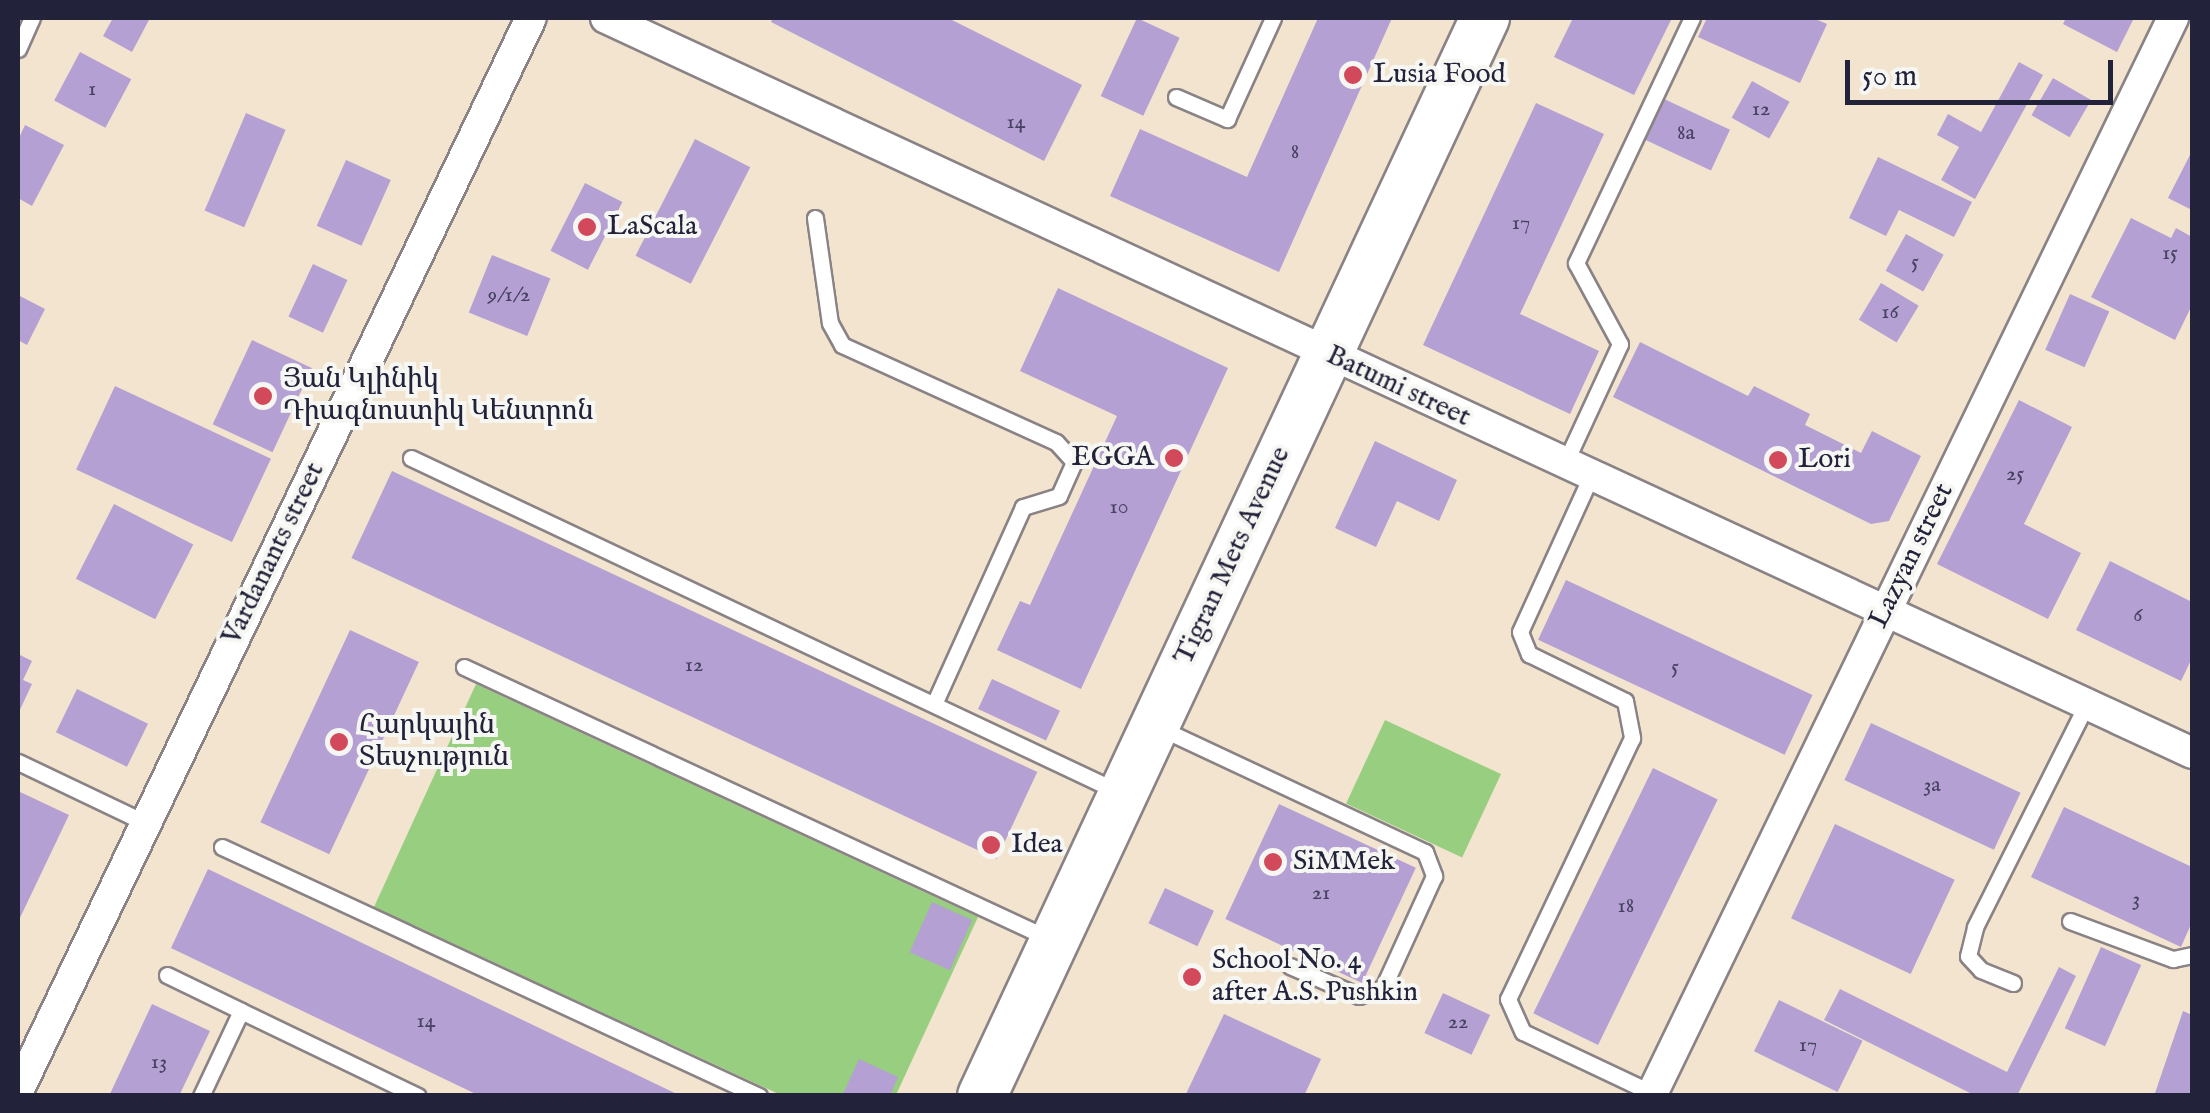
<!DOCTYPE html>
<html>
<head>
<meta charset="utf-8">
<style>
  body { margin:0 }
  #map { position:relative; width:2210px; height:1113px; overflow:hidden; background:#f3e4cf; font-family:"IM FELL English","Noto Serif Armenian",serif }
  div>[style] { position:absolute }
  .green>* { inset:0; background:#98ce80; transform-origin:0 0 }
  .building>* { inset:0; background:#b4a0d3; transform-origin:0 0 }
  .roads { filter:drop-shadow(2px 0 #8a8385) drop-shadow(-2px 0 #8a8385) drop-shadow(0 2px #8a8385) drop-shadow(0 -2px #8a8385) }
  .lane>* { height:15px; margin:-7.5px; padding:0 7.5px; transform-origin:7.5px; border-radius:7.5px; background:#fff }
  .street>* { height:30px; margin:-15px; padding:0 15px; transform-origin:15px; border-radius:15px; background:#fff }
  .primary>* { height:48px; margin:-24px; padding:0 24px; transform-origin:24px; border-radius:24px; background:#fff }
  .dots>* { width:28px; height:28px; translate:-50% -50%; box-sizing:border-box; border:5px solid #f6f6f2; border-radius:50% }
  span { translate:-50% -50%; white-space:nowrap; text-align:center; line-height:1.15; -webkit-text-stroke:8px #f6f6f2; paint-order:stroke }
  .number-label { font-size:22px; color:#464261 }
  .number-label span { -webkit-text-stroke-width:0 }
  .poi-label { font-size:28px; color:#22223b }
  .left { translate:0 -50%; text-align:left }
  .right { translate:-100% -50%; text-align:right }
  .street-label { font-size:28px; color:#22223b }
  .frame { position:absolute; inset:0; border:20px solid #22223b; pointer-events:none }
  .scale { position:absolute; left:1845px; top:60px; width:268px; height:45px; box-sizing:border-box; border:5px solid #22223b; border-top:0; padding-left:12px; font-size:30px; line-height:35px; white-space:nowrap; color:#22223b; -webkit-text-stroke:8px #f6f6f2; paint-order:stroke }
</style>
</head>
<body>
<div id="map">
  <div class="green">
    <i style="clip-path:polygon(476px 684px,978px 917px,896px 1095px,783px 1096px,374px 907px)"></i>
    <i style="left:1385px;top:720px;width:128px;height:92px;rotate:25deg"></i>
  </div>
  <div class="building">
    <i style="clip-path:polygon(113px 18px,150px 18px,132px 52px,103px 36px)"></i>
    <i style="clip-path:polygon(773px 18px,948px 18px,1082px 85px,1044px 161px,771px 22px)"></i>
    <i style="left:1137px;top:18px;width:47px;height:86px;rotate:25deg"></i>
    <i style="clip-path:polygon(1318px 18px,1392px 18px,1279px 272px,1110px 196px,1140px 129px,1247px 177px)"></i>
    <i style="clip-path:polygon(1573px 18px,1672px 18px,1634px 95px,1554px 57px)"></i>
    <i style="clip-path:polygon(1707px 18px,1813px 18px,1827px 24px,1800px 83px,1698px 37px)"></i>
    <i style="clip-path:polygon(2066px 18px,2134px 18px,2117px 52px,2063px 24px)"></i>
    <i style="left:80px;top:52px;width:58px;height:55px;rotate:28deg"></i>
    <i style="clip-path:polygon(2019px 62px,2043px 75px,1975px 199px,1941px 180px,1959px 147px,1937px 135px,1948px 114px,1981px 132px)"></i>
    <i style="left:2053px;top:78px;width:44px;height:43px;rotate:30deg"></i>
    <i style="left:1752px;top:81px;width:43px;height:42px;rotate:29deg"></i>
    <i style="left:1662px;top:98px;width:75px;height:45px;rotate:25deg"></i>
    <i style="clip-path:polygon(1536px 103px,1604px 134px,1520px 314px,1599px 351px,1570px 414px,1423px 345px)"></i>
    <i style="left:246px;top:113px;width:43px;height:106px;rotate:23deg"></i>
    <i style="clip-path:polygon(25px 125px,64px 145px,32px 206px,18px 198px,18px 140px)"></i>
    <i style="left:695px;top:139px;width:62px;height:131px;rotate:27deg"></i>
    <i style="clip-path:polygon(2192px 151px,2192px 210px,2168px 198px)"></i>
    <i style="clip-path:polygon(1878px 157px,1972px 202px,1954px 237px,1899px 210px,1886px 236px,1849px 218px)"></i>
    <i style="left:346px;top:160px;width:49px;height:72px;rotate:24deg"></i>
    <i style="left:585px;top:183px;width:42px;height:76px;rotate:27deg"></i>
    <i style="clip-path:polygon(2131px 218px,2171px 238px,2176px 228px,2192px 237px,2192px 305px,2175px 340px,2091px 297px)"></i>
    <i style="left:1906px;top:234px;width:43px;height:42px;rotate:29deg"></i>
    <i style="left:492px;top:255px;width:63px;height:62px;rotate:22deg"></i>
    <i style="left:313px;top:264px;width:38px;height:58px;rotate:25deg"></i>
    <i style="left:1881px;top:283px;width:44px;height:43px;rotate:31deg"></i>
    <i style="clip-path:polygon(1058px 288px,1228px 368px,1081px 689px,997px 650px,1020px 601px,1030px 605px,1117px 416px,1020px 371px)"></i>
    <i style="left:2070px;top:294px;width:43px;height:61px;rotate:24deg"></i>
    <i style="clip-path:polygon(18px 295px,45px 309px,27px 345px,18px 340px)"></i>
    <i style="left:252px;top:340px;width:66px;height:93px;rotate:25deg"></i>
    <i style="clip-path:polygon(1640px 342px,1748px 396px,1754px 386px,1810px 414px,1805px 425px,1861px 453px,1872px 431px,1921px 456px,1889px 521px,1871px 524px,1613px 397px)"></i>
    <i style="left:115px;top:386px;width:172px;height:92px;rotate:25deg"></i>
    <i style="clip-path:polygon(2019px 400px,2072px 427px,2024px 524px,2081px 553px,2048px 619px,1937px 564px)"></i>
    <i style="clip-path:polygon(1375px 441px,1457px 480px,1439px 521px,1397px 501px,1376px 547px,1335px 528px)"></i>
    <i style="left:392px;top:471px;width:712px;height:96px;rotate:25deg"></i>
    <i style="left:114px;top:504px;width:89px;height:84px;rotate:27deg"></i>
    <i style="clip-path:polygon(2110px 561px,2192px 602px,2192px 658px,2181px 681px,2076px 630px)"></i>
    <i style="left:1566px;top:580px;width:272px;height:66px;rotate:25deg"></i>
    <i style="left:350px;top:630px;width:76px;height:212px;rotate:25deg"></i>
    <i style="clip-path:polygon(18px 654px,32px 661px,23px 680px,32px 684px,18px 714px)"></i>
    <i style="left:992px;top:679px;width:75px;height:33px;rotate:25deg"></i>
    <i style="left:77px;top:689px;width:79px;height:48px;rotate:26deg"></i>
    <i style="left:1871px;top:723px;width:165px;height:63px;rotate:25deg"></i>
    <i style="left:1653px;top:768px;width:72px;height:273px;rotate:26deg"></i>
    <i style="clip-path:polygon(18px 791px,69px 815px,18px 922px)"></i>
    <i style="left:1279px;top:804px;width:151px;height:127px;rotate:25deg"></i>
    <i style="clip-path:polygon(2064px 807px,2192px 867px,2192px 922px,2181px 947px,2031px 877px)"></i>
    <i style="left:1835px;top:824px;width:132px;height:104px;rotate:25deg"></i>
    <i style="clip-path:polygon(208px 869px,681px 1096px,480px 1096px,171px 948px)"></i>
    <i style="left:1165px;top:888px;width:54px;height:39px;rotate:25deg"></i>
    <i style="left:932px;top:902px;width:44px;height:55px;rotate:24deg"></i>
    <i style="left:2101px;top:947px;width:44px;height:89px;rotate:24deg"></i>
    <i style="clip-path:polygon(2059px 967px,2076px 976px,2017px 1096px,1976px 1096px,1824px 1020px,1840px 989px,2007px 1072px)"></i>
    <i style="left:1443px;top:993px;width:52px;height:44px;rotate:25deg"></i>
    <i style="left:1779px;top:1000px;width:93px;height:57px;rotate:26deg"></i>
    <i style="clip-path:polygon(152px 1004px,210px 1031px,179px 1096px,109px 1096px)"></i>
    <i style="clip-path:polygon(2183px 1011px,2192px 1015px,2192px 1096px,2154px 1096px)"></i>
    <i style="clip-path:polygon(1224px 1014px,1321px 1059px,1304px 1096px,1185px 1096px)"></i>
    <i style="clip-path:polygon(859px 1059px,898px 1077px,890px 1096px,842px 1096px)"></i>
  </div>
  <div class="roads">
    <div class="lane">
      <i style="left:18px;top:49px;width:34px;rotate:-66deg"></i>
      <i style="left:1176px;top:97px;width:56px;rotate:23.3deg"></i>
      <i style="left:1227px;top:119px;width:111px;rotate:-65.5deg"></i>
      <i style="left:815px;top:218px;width:106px;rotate:81.9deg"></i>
      <i style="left:830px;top:323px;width:25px;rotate:61deg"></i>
      <i style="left:842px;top:345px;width:235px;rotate:24.4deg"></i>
      <i style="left:1056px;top:442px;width:27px;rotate:48deg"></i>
      <i style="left:1074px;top:462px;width:37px;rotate:114deg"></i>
      <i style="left:1059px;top:496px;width:38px;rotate:163deg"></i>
      <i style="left:1023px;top:507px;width:216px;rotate:114.3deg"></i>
      <i style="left:411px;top:458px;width:783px;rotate:25.26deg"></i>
      <i style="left:1565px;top:463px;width:131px;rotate:-65.2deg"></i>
      <i style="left:1620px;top:344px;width:92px;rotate:-118.5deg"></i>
      <i style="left:1576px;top:263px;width:271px;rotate:-64.7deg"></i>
      <i style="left:1591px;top:476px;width:171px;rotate:114.5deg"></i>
      <i style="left:1520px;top:632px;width:24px;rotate:68deg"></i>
      <i style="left:1529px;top:654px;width:107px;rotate:26.1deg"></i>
      <i style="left:1625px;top:701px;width:38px;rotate:79deg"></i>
      <i style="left:1632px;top:738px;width:289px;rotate:115.4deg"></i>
      <i style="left:1508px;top:999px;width:36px;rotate:66deg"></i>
      <i style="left:1523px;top:1032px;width:143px;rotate:25.3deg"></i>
      <i style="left:464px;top:667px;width:646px;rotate:24.9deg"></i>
      <i style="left:1160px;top:728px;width:293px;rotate:25.1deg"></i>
      <i style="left:1425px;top:852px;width:26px;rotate:69deg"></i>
      <i style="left:1434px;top:876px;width:123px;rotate:114.5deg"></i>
      <i style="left:1383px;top:988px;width:25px;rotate:162deg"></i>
      <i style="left:1359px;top:996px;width:75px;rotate:-156.5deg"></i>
      <i style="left:18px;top:762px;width:142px;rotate:25.5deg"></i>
      <i style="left:222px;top:847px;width:592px;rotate:24.88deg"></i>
      <i style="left:2070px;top:921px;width:110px;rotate:20.3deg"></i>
      <i style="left:2173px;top:959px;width:19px;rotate:-12deg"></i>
      <i style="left:167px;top:975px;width:82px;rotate:25.9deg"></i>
      <i style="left:241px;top:1011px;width:94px;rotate:115.2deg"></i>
      <i style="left:2013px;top:983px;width:35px;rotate:-158deg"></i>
      <i style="left:1981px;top:970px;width:19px;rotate:-133deg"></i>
      <i style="left:1968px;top:956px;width:30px;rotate:-76deg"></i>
      <i style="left:1975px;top:927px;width:250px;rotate:-63.4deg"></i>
      <i style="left:241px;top:1011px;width:196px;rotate:25.7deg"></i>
    </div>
    <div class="street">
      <i style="left:606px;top:18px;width:1748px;rotate:24.86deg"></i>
      <i style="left:18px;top:1091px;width:1189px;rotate:-64.45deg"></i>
      <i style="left:1651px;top:1096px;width:1198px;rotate:-64.16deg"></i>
    </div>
    <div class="primary">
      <i style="left:982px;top:1096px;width:1190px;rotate:-64.99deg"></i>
    </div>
  </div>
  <div class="dots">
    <i style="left:1353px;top:75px;background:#d1495b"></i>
    <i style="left:587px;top:227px;background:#d1495b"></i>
    <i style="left:263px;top:396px;background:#d1495b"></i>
    <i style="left:1174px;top:458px;background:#d1495b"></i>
    <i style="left:1778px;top:460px;background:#d1495b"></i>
    <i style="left:339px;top:742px;background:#d1495b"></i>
    <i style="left:991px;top:845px;background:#d1495b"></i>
    <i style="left:1273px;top:862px;background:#d1495b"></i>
    <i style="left:1192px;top:977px;background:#d1495b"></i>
  </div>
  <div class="number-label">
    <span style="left:92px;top:90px">1</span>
    <span style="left:1761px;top:110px">12</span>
    <span style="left:1016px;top:123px">14</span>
    <span style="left:1686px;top:134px">8a</span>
    <span style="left:1295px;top:153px">8</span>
    <span style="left:1521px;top:224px">17</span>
    <span style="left:2170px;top:254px">15</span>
    <span style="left:1915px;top:263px">5</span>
    <span style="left:509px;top:296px">9/1/2</span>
    <span style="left:1890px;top:313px">16</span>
    <span style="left:2015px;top:475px">25</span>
    <span style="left:1119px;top:508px">10</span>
    <span style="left:2138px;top:616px">6</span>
    <span style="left:694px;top:666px">12</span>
    <span style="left:1675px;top:668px">5</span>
    <span style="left:1932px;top:786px">3a</span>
    <span style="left:1321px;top:894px">21</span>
    <span style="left:2136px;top:900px">3</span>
    <span style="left:1626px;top:907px">18</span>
    <span style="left:426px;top:1022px">14</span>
    <span style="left:1458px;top:1023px">22</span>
    <span style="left:1808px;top:1046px">17</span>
    <span style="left:159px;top:1063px">13</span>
  </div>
  <div class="poi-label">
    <span class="left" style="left:1373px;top:75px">Lusia Food</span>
    <span class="left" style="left:607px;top:227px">LaScala</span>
    <span class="left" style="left:283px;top:396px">Յան Կլինիկ<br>Դիագնոստիկ Կենտրոն</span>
    <span class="right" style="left:1154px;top:458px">EGGA</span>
    <span class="left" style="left:1798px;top:460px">Lori</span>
    <span class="left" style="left:359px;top:742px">Հարկային<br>Տեսչություն</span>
    <span class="left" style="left:1011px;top:845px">Idea</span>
    <span class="left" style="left:1293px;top:862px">SiMMek</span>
    <span class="left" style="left:1212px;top:977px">School No. 4<br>after A.S. Pushkin</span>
  </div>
  <div class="street-label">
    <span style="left:1398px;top:387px;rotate:25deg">Batumi street</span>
    <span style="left:274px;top:554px;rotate:-64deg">Vardanants street</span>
    <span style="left:1233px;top:556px;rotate:-65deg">Tigran Mets Avenue</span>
    <span style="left:1912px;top:556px;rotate:-64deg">Lazyan street</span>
  </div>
  <div class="frame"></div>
  <div class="scale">50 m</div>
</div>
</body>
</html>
